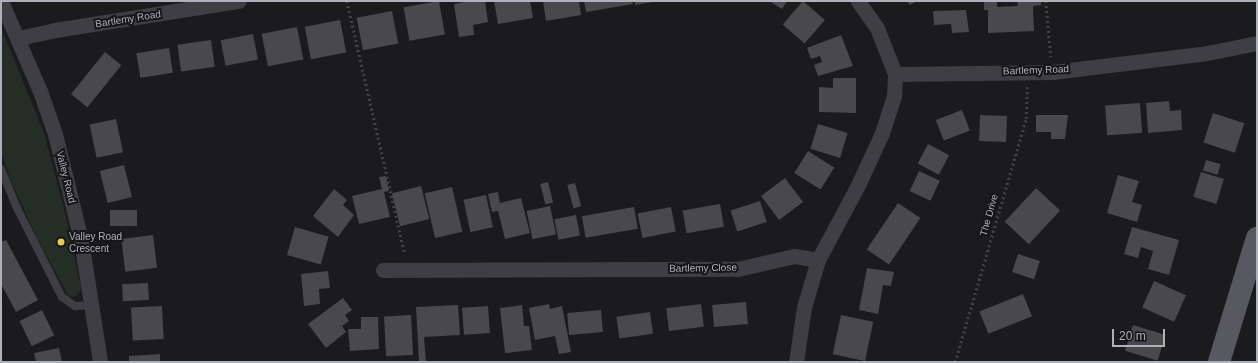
<!DOCTYPE html>
<html>
<head>
<meta charset="utf-8">
<style>
  body { margin:0 }
  #map { position:relative; width:1258px; height:363px; overflow:hidden; background:#1b1b1d; font-family:Helvetica,sans-serif }
  div>[style] { position:absolute }
  .green>* { inset:0; background:#252d27 }
  .building>* { inset:0; background:#48484d; transform-origin:0 0 }
  .path>* { height:2.5px; margin-top:-1.25px; transform-origin:0; background:repeating-linear-gradient(90deg,#424349 0 2px,transparent 0 5px) }
  .service>* { height:8px; margin:-4px; padding:0 4px; transform-origin:4px; border-radius:4px; background:#3e3e44 }
  .minor>* { height:15px; margin:-7.5px; padding:0 7.5px; transform-origin:7.5px; border-radius:7.5px; background:#3e3e44 }
  .primary>* { height:22px; margin:-11px; padding:0 11px; transform-origin:11px; border-radius:11px; background:#585960 }
  .dots>* { width:11px; height:11px; translate:-50% -50%; box-sizing:border-box; border:2px solid #161618; border-radius:50% }
  span { translate:-50% -50%; white-space:nowrap; text-align:center; line-height:1.15; -webkit-text-stroke:4px #161618; paint-order:stroke }
  .street-label { font-size:10px; color:#aeb0bb }
  .poi-label { font-size:10px; color:#aeb0bb }
  .left { translate:0 -50%; text-align:left }
  .frame { position:absolute; inset:0; border:2px solid #aeb0bb; pointer-events:none }
  .scale { position:absolute; left:1112px; top:329px; width:53px; height:18px; box-sizing:border-box; border:2px solid #aeb0bb; border-top:0; padding-left:5px; font-size:12px; line-height:14px; white-space:nowrap; color:#aeb0bb; -webkit-text-stroke:3px #161618; paint-order:stroke }
</style>
</head>
<body>
<div id="map">
  <div class="green">
    <i style="clip-path:polygon(1px 27px,44px 133px,64px 208px,81px 288px,78px 295px,73px 297px,68px 296px,37px 238px,10px 179px,1px 151px)"></i>
  </div>
  <div class="building">
    <i style="left:439px;top:1px;width:34px;height:36px;rotate:80deg"></i>
    <i style="clip-path:polygon(470px 1px,485px 1px,488px 22px,473px 25px,474px 35px,459px 37px,454px 4px)"></i>
    <i style="clip-path:polygon(494px 1px,530px 1px,533px 18px,498px 24px)"></i>
    <i style="clip-path:polygon(543px 1px,579px 1px,581px 15px,546px 21px)"></i>
    <i style="clip-path:polygon(584px 1px,632px 1px,633px 4px,586px 12px)"></i>
    <i style="clip-path:polygon(635px 1px,653px 1px,653px 2px,635px 5px)"></i>
    <i style="clip-path:polygon(769px 1px,787px 1px,782px 9px)"></i>
    <i style="left:803px;top:1px;width:29px;height:31px;rotate:41deg"></i>
    <i style="clip-path:polygon(907px 1px,917px 1px,910px 5px)"></i>
    <i style="clip-path:polygon(984px 1px,997px 1px,997px 7px,1018px 6px,1017px 1px,1041px 1px,1041px 5px,1033px 6px,1034px 31px,988px 33px,988px 10px,984px 10px)"></i>
    <i style="clip-path:polygon(966px 10px,969px 32px,952px 33px,951px 24px,934px 25px,933px 11px)"></i>
    <i style="left:392px;top:11px;width:33px;height:36px;rotate:79deg"></i>
    <i style="left:340px;top:20px;width:33px;height:36px;rotate:79deg"></i>
    <i style="left:297px;top:27px;width:33px;height:36px;rotate:79deg"></i>
    <i style="left:253px;top:34px;width:26px;height:33px;rotate:79deg"></i>
    <i style="clip-path:polygon(841px 35px,853px 66px,818px 76px,814px 65px,822px 62px,820px 56px,811px 59px,807px 48px)"></i>
    <i style="left:211px;top:40px;width:27px;height:34px;rotate:82deg"></i>
    <i style="left:169px;top:48px;width:25px;height:33px;rotate:81deg"></i>
    <i style="left:105px;top:52px;width:21px;height:54px;rotate:39deg"></i>
    <i style="clip-path:polygon(833px 78px,856px 78px,856px 113px,819px 112px,819px 87px,833px 88px)"></i>
    <i style="clip-path:polygon(1169px 101px,1170px 111px,1181px 110px,1182px 130px,1148px 133px,1146px 103px)"></i>
    <i style="left:1140px;top:103px;width:30px;height:35px;rotate:86deg"></i>
    <i style="left:962px;top:110px;width:22px;height:28px;rotate:69deg"></i>
    <i style="left:1213px;top:113px;width:33px;height:31px;rotate:18deg"></i>
    <i style="left:980px;top:115px;width:27px;height:26px;rotate:2deg"></i>
    <i style="clip-path:polygon(1036px 115px,1068px 115px,1065px 139px,1051px 139px,1051px 132px,1036px 132px)"></i>
    <i style="left:116px;top:119px;width:34px;height:27px;rotate:78deg"></i>
    <i style="left:818px;top:124px;width:31px;height:26px;rotate:17deg"></i>
    <i style="left:928px;top:144px;width:24px;height:22px;rotate:28deg"></i>
    <i style="left:808px;top:151px;width:31px;height:26px;rotate:32deg"></i>
    <i style="left:1206px;top:160px;width:15px;height:11px;rotate:16deg"></i>
    <i style="left:124px;top:165px;width:33px;height:25px;rotate:76deg"></i>
    <i style="left:919px;top:171px;width:23px;height:22px;rotate:25deg"></i>
    <i style="left:1201px;top:172px;width:24px;height:26px;rotate:17deg"></i>
    <i style="clip-path:polygon(1118px 175px,1139px 181px,1132px 202px,1142px 205px,1137px 222px,1107px 213px)"></i>
    <i style="clip-path:polygon(386px 176px,389px 191px,384px 192px,390px 217px,359px 224px,352px 196px,382px 189px,379px 177px)"></i>
    <i style="left:785px;top:178px;width:30px;height:30px;rotate:53deg"></i>
    <i style="left:548px;top:182px;width:21px;height:8px;rotate:76deg"></i>
    <i style="left:575px;top:183px;width:24px;height:8px;rotate:75deg"></i>
    <i style="left:421px;top:186px;width:34px;height:30px;rotate:76deg"></i>
    <i style="left:452px;top:187px;width:46px;height:28px;rotate:77deg"></i>
    <i style="left:1036px;top:188px;width:33px;height:46px;rotate:43deg"></i>
    <i style="clip-path:polygon(334px 189px,347px 200px,343px 205px,354px 215px,338px 237px,313px 216px)"></i>
    <i style="clip-path:polygon(498px 192px,500px 203px,521px 198px,530px 233px,505px 239px,498px 211px,492px 212px,488px 194px)"></i>
    <i style="left:486px;top:195px;width:33px;height:23px;rotate:78deg"></i>
    <i style="left:760px;top:201px;width:22px;height:31px;rotate:72deg"></i>
    <i style="left:898px;top:203px;width:27px;height:56px;rotate:34deg"></i>
    <i style="left:720px;top:204px;width:23px;height:38px;rotate:80deg"></i>
    <i style="left:550px;top:206px;width:29px;height:24px;rotate:78deg"></i>
    <i style="left:634px;top:207px;width:22px;height:53px;rotate:80deg"></i>
    <i style="left:671px;top:207px;width:25px;height:34px;rotate:79deg"></i>
    <i style="left:137px;top:210px;width:16px;height:27px;rotate:90deg"></i>
    <i style="left:576px;top:215px;width:21px;height:22px;rotate:79deg"></i>
    <i style="left:295px;top:227px;width:35px;height:29px;rotate:16deg"></i>
    <i style="clip-path:polygon(1132px 227px,1179px 240px,1169px 275px,1148px 269px,1153px 251px,1141px 247px,1138px 258px,1124px 254px)"></i>
    <i style="left:153px;top:235px;width:33px;height:32px;rotate:83deg"></i>
    <i style="clip-path:polygon(6px 240px,38px 300px,16px 312px,1px 284px,1px 242px)"></i>
    <i style="left:1018px;top:254px;width:23px;height:19px;rotate:18deg"></i>
    <i style="clip-path:polygon(867px 268px,894px 272px,891px 286px,883px 285px,878px 314px,859px 310px)"></i>
    <i style="clip-path:polygon(328px 271px,330px 288px,319px 289px,320px 304px,304px 306px,301px 274px)"></i>
    <i style="left:1154px;top:281px;width:35px;height:29px;rotate:24deg"></i>
    <i style="left:148px;top:283px;width:17px;height:26px;rotate:87deg"></i>
    <i style="left:1023px;top:294px;width:24px;height:47px;rotate:68deg"></i>
    <i style="clip-path:polygon(343px 298px,352px 310px,345px 315px,349px 321px,342px 326px,346px 332px,326px 348px,308px 324px)"></i>
    <i style="left:746px;top:302px;width:22px;height:34px;rotate:85deg"></i>
    <i style="clip-path:polygon(549px 304px,550px 309px,562px 306px,571px 352px,559px 354px,555px 336px,535px 340px,529px 308px)"></i>
    <i style="left:701px;top:304px;width:23px;height:35px;rotate:83deg"></i>
    <i style="clip-path:polygon(458px 305px,460px 335px,424px 337px,426px 362px,419px 362px,416px 307px)"></i>
    <i style="clip-path:polygon(522px 305px,524px 326px,529px 326px,532px 350px,505px 353px,500px 308px)"></i>
    <i style="left:162px;top:306px;width:33px;height:31px;rotate:87deg"></i>
    <i style="left:488px;top:306px;width:27px;height:26px;rotate:86deg"></i>
    <i style="left:42px;top:310px;width:28px;height:25px;rotate:64deg"></i>
    <i style="left:601px;top:310px;width:22px;height:34px;rotate:85deg"></i>
    <i style="left:650px;top:312px;width:22px;height:34px;rotate:82deg"></i>
    <i style="left:411px;top:315px;width:40px;height:27px;rotate:87deg"></i>
    <i style="left:841px;top:315px;width:33px;height:40px;rotate:12deg"></i>
    <i style="clip-path:polygon(361px 317px,378px 317px,379px 349px,350px 351px,348px 329px,361px 329px)"></i>
    <i style="left:1133px;top:325px;width:34px;height:27px;rotate:17deg"></i>
    <i style="clip-path:polygon(59px 348px,62px 362px,36px 362px,34px 353px)"></i>
    <i style="clip-path:polygon(160px 354px,160px 362px,129px 362px,129px 356px)"></i>
  </div>
  <div class="path">
    <i style="left:347px;top:1px;width:260px;rotate:77.1deg"></i>
    <i style="left:1046px;top:1px;width:56px;rotate:84.9deg"></i>
    <i style="left:955px;top:362px;width:253px;rotate:-73.7deg"></i>
    <i style="left:1026px;top:119px;width:32px;rotate:-88deg"></i>
  </div>
  <div class="service">
    <i style="left:1px;top:169px;width:42px;rotate:67.7deg"></i>
    <i style="left:17px;top:208px;width:100px;rotate:63.2deg"></i>
    <i style="left:62px;top:297px;width:16px;rotate:35deg"></i>
    <i style="left:75px;top:306px;width:18px;rotate:-3deg"></i>
  </div>
  <div class="minor">
    <i style="left:1px;top:1px;width:98px;rotate:66.6deg"></i>
    <i style="left:40px;top:91px;width:46px;rotate:70.8deg"></i>
    <i style="left:55px;top:134px;width:109px;rotate:76.2deg"></i>
    <i style="left:81px;top:240px;width:123px;rotate:81.1deg"></i>
    <i style="left:858px;top:1px;width:33px;rotate:55deg"></i>
    <i style="left:877px;top:28px;width:49px;rotate:68.6deg"></i>
    <i style="left:895px;top:74px;width:158px;rotate:-0.7deg"></i>
    <i style="left:1053px;top:72px;width:155px;rotate:-7deg"></i>
    <i style="left:1207px;top:53px;width:51px;rotate:-11.3deg"></i>
    <i style="left:18px;top:38px;width:38px;rotate:-12deg"></i>
    <i style="left:55px;top:30px;width:186px;rotate:-9deg"></i>
    <i style="left:383px;top:270px;width:355px;rotate:-0.2deg"></i>
    <i style="left:738px;top:269px;width:57px;rotate:-13.1deg"></i>
    <i style="left:794px;top:256px;width:24px;rotate:9deg"></i>
    <i style="left:818px;top:260px;width:85px;rotate:-61.9deg"></i>
    <i style="left:858px;top:185px;width:57px;rotate:-65.2deg"></i>
    <i style="left:882px;top:133px;width:39px;rotate:-72deg"></i>
    <i style="left:894px;top:96px;width:22px;rotate:-87deg"></i>
    <i style="left:796px;top:362px;width:56px;rotate:-81.7deg"></i>
    <i style="left:804px;top:307px;width:49px;rotate:-73.4deg"></i>
  </div>
  <div class="primary">
    <i style="left:1219px;top:362px;width:130px;rotate:-73deg"></i>
  </div>
  <div class="dots">
    <i style="left:61px;top:242px;background:#e5cc4b"></i>
  </div>
  <div class="street-label">
    <span style="left:128px;top:19px;rotate:-9deg">Bartlemy Road</span>
    <span style="left:1036px;top:70px;rotate:-2deg">Bartlemy Road</span>
    <span style="left:66px;top:177px;rotate:76deg">Valley Road</span>
    <span style="left:989px;top:215px;rotate:-74deg">The Drive</span>
    <span style="left:703px;top:268px;rotate:-1deg">Bartlemy Close</span>
  </div>
  <div class="poi-label">
    <span class="left" style="left:69px;top:242px">Valley Road<br>Crescent</span>
  </div>
  <div class="frame"></div>
  <div class="scale">20 m</div>
</div>
</body>
</html>
